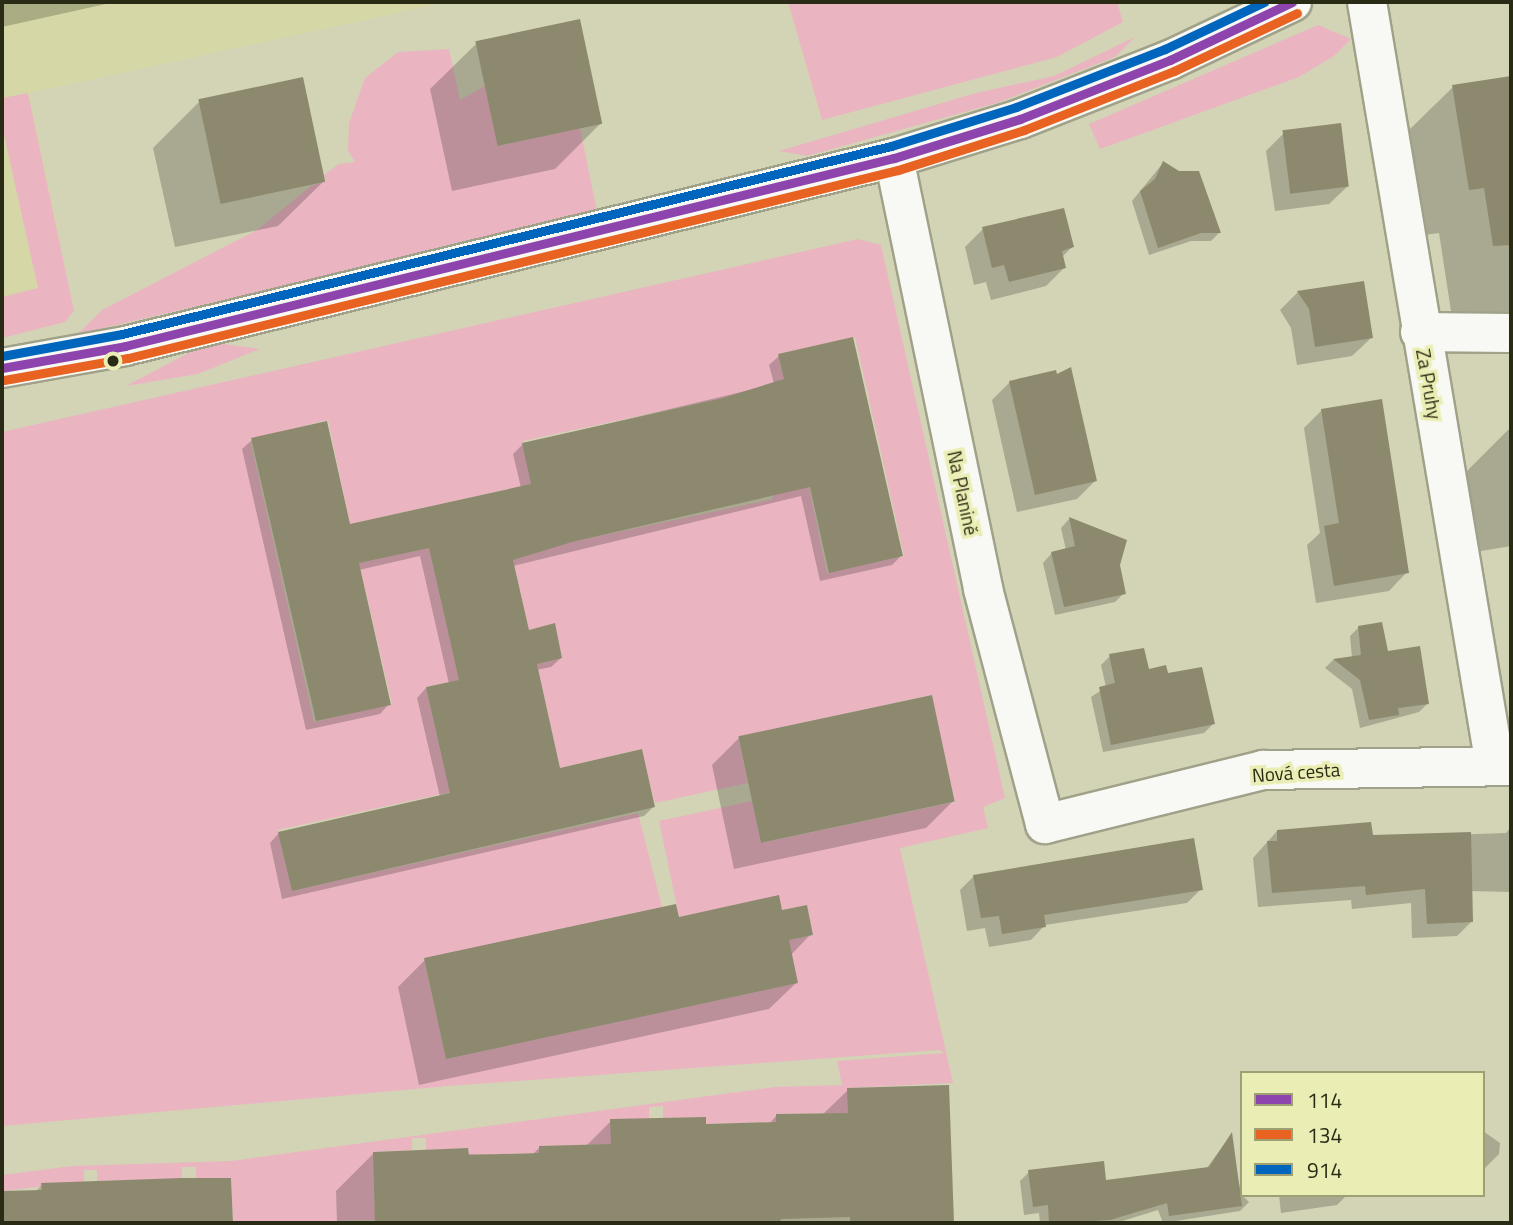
<!DOCTYPE html>
<html>
<head>
<meta charset="utf-8">
<style>
  body { margin:0 }
  #map { position:relative; width:1513px; height:1225px; overflow:hidden; background:#d2d4b5; font-family:"Titillium Web",sans-serif }
  div>[style] { position:absolute }
  .built>* { inset:0; background:#d5d8a6 }
  .green>* { inset:0; background:#eab5c1 }
  .shadow>* { inset:0; background:#0003 }
  .building>* { inset:0; background:#8c896f; transform-origin:0 0 }
  .roads { filter:drop-shadow(2px 0 #a0a189) drop-shadow(-2px 0 #a0a189) drop-shadow(0 2px #a0a189) drop-shadow(0 -2px #a0a189) }
  .minor>* { height:38px; margin:-19px; padding:0 19px; transform-origin:19px; border-radius:19px; background:#f8f9f4 }
  .tertiary>* { height:38px; margin:-19px; padding:0 19px; transform-origin:19px; border-radius:19px; background:#f8f9f4 }
  .bus-1>* { height:9px; margin:-4.5px; padding:0 4.5px; transform-origin:4.5px; border-radius:4.5px; background:#8e44ad }
  .bus-2>* { height:9px; margin:-4.5px; padding:0 4.5px; transform-origin:4.5px; border-radius:4.5px; background:#e86221 }
  .bus-3>* { height:9px; margin:-4.5px; padding:0 4.5px; transform-origin:4.5px; border-radius:4.5px; background:#0065bd }
  .dots>* { width:19px; height:19px; translate:-50% -50%; box-sizing:border-box; border:4px solid #ebeeb4; border-radius:50% }
  span { translate:-50% -50%; white-space:nowrap; text-align:center; line-height:1.15; -webkit-text-stroke:7px #ebeeb4; paint-order:stroke }
  .street-label { font-size:19px; color:#2a2b15 }
  .frame { position:absolute; inset:0; border:4px solid #2a2b15; pointer-events:none }
  .legend { position:absolute; left:1240px; top:1071px; width:245px; height:126px; box-sizing:border-box; background:#ebeeb4; border:2px solid #9ea074; margin:0; padding:9px 12px; list-style:none; font-size:21px; color:#2a2b15 }
  .legend li { display:flex; align-items:center; gap:14px; height:35px }
  .legend b { width:35px; border:2px solid #9ea074 }
</style>
</head>
<body>
<div id="map">
  <div class="built">
    <i style="clip-path:polygon(2px 2px,448px 2px,29px 93px,74px 311px,2px 326px)"></i>
  </div>
  <div class="green">
    <i style="clip-path:polygon(788px 2px,1117px 2px,1123px 22px,1057px 57px,822px 120px)"></i>
    <i style="clip-path:polygon(1318px 25px,1351px 39px,1334px 56px,1299px 77px,1100px 149px,1089px 124px)"></i>
    <i style="clip-path:polygon(1135px 37px,1115px 57px,997px 103px,807px 156px,779px 151px,976px 93px,1054px 76px)"></i>
    <i style="clip-path:polygon(449px 49px,460px 100px,485px 86px,498px 146px,580px 128px,597px 212px,78px 334px,102px 310px,257px 230px,311px 186px,326px 181px,324px 175px,339px 164px,355px 162px,348px 151px,349px 123px,365px 78px,398px 52px)"></i>
    <i style="clip-path:polygon(28px 93px,74px 311px,65px 322px,2px 338px,2px 297px,38px 288px,2px 126px,2px 98px)"></i>
    <i style="clip-path:polygon(evenodd,858px 239px,881px 245px,1005px 798px,983px 807px,988px 828px,900px 848px,953px 1083px,848px 1088px,848px 1113px,776px 1114px,776px 1122px,706px 1124px,705px 1117px,663px 1118px,663px 1106px,649px 1107px,649px 1118px,611px 1144px,539px 1146px,539px 1153px,469px 1155px,468px 1148px,426px 1150px,426px 1138px,412px 1138px,412px 1150px,373px 1152px,375px 1220px,233px 1223px,231px 1178px,196px 1178px,196px 1167px,182px 1167px,182px 1179px,97px 1181px,97px 1170px,84px 1170px,84px 1182px,2px 1191px,2px 1175px,72px 1166px,231px 1161px,775px 1087px,842px 1085px,837px 1061px,944px 1053px,939px 1050px,449px 1086px,2px 1126px,2px 432px,858px 239px,855px 337px,904px 556px,827px 573px,804px 463px,767px 471px,773px 499px,548px 547px,506px 529px,529px 630px,555px 624px,562px 658px,537px 664px,560px 768px,641px 749px,655px 803px,748px 783px,738px 737px,931px 695px,955px 802px,761px 843px,752px 801px,659px 821px,679px 917px,778px 896px,782px 910px,807px 905px,813px 935px,789px 940px,797px 983px,446px 1059px,424px 959px,662px 907px,638px 813px,292px 891px,278px 830px,487px 784px,442px 759px,426px 687px,459px 680px,429px 548px,359px 563px,392px 704px,314px 722px,250px 439px,328px 420px,350px 524px,531px 484px,523px 441px,746px 393px,795px 424px,778px 354px,855px 337px)"></i>
    <i style="clip-path:polygon(209px 342px,260px 349px,198px 374px,126px 386px)"></i>
  </div>
  <div class="shadow">
    <i style="clip-path:polygon(2px 2px,115px 2px,2px 27px)"></i>
    <i style="clip-path:polygon(476px 44px,601px 123px,555px 169px,452px 191px,430px 89px)"></i>
    <i style="clip-path:polygon(1511px 78px,1511px 328px,1455px 337px,1439px 233px,1424px 235px,1407px 132px,1453px 87px)"></i>
    <i style="clip-path:polygon(199px 102px,324px 181px,278px 226px,175px 247px,153px 148px)"></i>
    <i style="clip-path:polygon(1284px 133px,1348px 186px,1329px 204px,1275px 211px,1266px 151px)"></i>
    <i style="clip-path:polygon(1163px 163px,1219px 233px,1211px 241px,1191px 241px,1149px 255px,1132px 201px)"></i>
    <i style="clip-path:polygon(983px 229px,1072px 247px,1062px 257px,1064px 268px,1046px 286px,991px 300px,986px 282px,974px 285px,965px 247px)"></i>
    <i style="clip-path:polygon(1363px 283px,1371px 338px,1352px 356px,1297px 365px,1291px 328px,1280px 310px,1298px 292px)"></i>
    <i style="clip-path:polygon(779px 356px,901px 556px,892px 565px,820px 581px,801px 496px,513px 566px,527px 632px,561px 658px,551px 667px,536px 670px,559px 771px,654px 806px,644px 816px,282px 899px,270px 843px,279px 833px,440px 797px,417px 698px,426px 688px,449px 684px,420px 556px,359px 570px,389px 704px,380px 714px,306px 730px,242px 449px,252px 440px,349px 526px,521px 488px,513px 454px,523px 444px,774px 384px,769px 365px)"></i>
    <i style="clip-path:polygon(1010px 382px,1095px 481px,1077px 499px,1017px 512px,992px 400px)"></i>
    <i style="clip-path:polygon(1322px 410px,1407px 572px,1389px 591px,1316px 603px,1307px 545px,1320px 533px,1304px 428px)"></i>
    <i style="clip-path:polygon(1508px 430px,1511px 430px,1511px 546px,1475px 552px,1462px 476px)"></i>
    <i style="clip-path:polygon(1069px 519px,1125px 541px,1118px 565px,1124px 593px,1115px 602px,1055px 615px,1043px 563px,1051px 554px,1066px 550px,1061px 528px)"></i>
    <i style="clip-path:polygon(1359px 627px,1428px 703px,1419px 712px,1360px 728px,1352px 689px,1325px 668px,1333px 660px,1352px 658px,1350px 636px)"></i>
    <i style="clip-path:polygon(1110px 656px,1166px 675px,1213px 724px,1204px 733px,1103px 752px,1091px 697px,1106px 687px,1101px 665px)"></i>
    <i style="clip-path:polygon(739px 738px,953px 801px,926px 828px,734px 869px,712px 765px)"></i>
    <i style="clip-path:polygon(1511px 827px,1511px 892px,1470px 891px,1472px 921px,1457px 936px,1412px 938px,1411px 903px,1352px 909px,1351px 900px,1258px 907px,1253px 858px,1277px 831px,1390px 837px,1506px 833px)"></i>
    <i style="clip-path:polygon(974px 876px,1201px 889px,1187px 903px,1045px 925px,1031px 940px,989px 947px,985px 928px,967px 931px,960px 890px)"></i>
    <i style="clip-path:polygon(780px 912px,811px 934px,790px 956px,796px 983px,769px 1009px,419px 1085px,398px 987px,425px 960px,678px 919px)"></i>
    <i style="clip-path:polygon(848px 1090px,952px 1223px,327px 1223px,337px 1223px,336px 1191px,374px 1153px,532px 1155px,539px 1148px,585px 1147px,611px 1121px,704px 1126px,769px 1124px,776px 1116px,822px 1115px)"></i>
    <i style="clip-path:polygon(1483px 1131px,1500px 1143px,1499px 1154px,1483px 1170px)"></i>
    <i style="clip-path:polygon(1228px 1139px,1242px 1195px,1249px 1202px,1240px 1211px,1163px 1223px,1158px 1210px,1116px 1223px,1040px 1223px,1039px 1213px,1024px 1215px,1020px 1181px,1029px 1172px,1105px 1182px,1206px 1169px)"></i>
    <i style="clip-path:polygon(230px 1179px,231px 1223px,2px 1223px,2px 1193px,35px 1192px,42px 1185px)"></i>
    <i style="clip-path:polygon(1279px 1195px,1347px 1195px,1337px 1205px,1281px 1213px)"></i>
  </div>
  <div class="building">
    <i style="left:580px;top:19px;width:107px;height:107px;rotate:78deg"></i>
    <i style="clip-path:polygon(1511px 76px,1511px 245px,1493px 246px,1484px 188px,1469px 190px,1452px 85px)"></i>
    <i style="left:303px;top:77px;width:107px;height:107px;rotate:78deg"></i>
    <i style="left:1341px;top:123px;width:64px;height:59px;rotate:83deg"></i>
    <i style="clip-path:polygon(1163px 161px,1179px 171px,1199px 171px,1221px 233px,1201px 233px,1158px 248px,1140px 191px,1155px 179px)"></i>
    <i style="clip-path:polygon(1064px 208px,1074px 247px,1062px 251px,1066px 268px,1009px 282px,1004px 265px,992px 268px,982px 227px)"></i>
    <i style="clip-path:polygon(1364px 281px,1373px 338px,1315px 347px,1309px 309px,1297px 291px)"></i>
    <i style="clip-path:polygon(853px 337px,903px 556px,829px 573px,810px 487px,572px 542px,513px 560px,529px 630px,555px 623px,562px 658px,537px 664px,560px 768px,642px 749px,655px 807px,292px 891px,278px 832px,450px 793px,426px 687px,459px 680px,429px 548px,359px 563px,391px 705px,316px 721px,251px 438px,327px 421px,350px 524px,531px 484px,522px 443px,723px 398px,784px 379px,778px 354px)"></i>
    <i style="clip-path:polygon(1071px 367px,1097px 481px,1035px 495px,1009px 381px,1056px 370px,1057px 374px)"></i>
    <i style="clip-path:polygon(1382px 399px,1409px 573px,1334px 586px,1324px 526px,1339px 523px,1321px 409px)"></i>
    <i style="clip-path:polygon(1069px 517px,1127px 540px,1120px 565px,1126px 594px,1064px 607px,1051px 552px,1075px 546px)"></i>
    <i style="clip-path:polygon(1382px 622px,1388px 651px,1420px 646px,1429px 704px,1398px 708px,1399px 715px,1369px 720px,1360px 680px,1333px 659px,1361px 655px,1358px 626px)"></i>
    <i style="clip-path:polygon(1144px 648px,1149px 669px,1166px 665px,1168px 673px,1202px 667px,1215px 724px,1111px 745px,1099px 687px,1115px 683px,1109px 654px)"></i>
    <i style="left:932px;top:695px;width:109px;height:198px;rotate:78deg"></i>
    <i style="clip-path:polygon(1371px 822px,1373px 835px,1471px 832px,1473px 922px,1427px 924px,1425px 889px,1366px 895px,1365px 886px,1272px 893px,1267px 841px,1277px 841px,1277px 830px)"></i>
    <i style="clip-path:polygon(1194px 838px,1203px 890px,1044px 915px,1046px 927px,1002px 934px,999px 916px,981px 918px,973px 875px)"></i>
    <i style="clip-path:polygon(779px 895px,782px 910px,807px 905px,813px 935px,789px 940px,798px 983px,446px 1059px,424px 958px,676px 904px,679px 917px)"></i>
    <i style="clip-path:polygon(949px 1085px,954px 1223px,850px 1223px,850px 1217px,781px 1219px,780px 1223px,375px 1223px,373px 1152px,468px 1148px,469px 1155px,539px 1153px,539px 1146px,611px 1144px,610px 1119px,706px 1117px,706px 1124px,776px 1122px,776px 1114px,848px 1113px,847px 1088px)"></i>
    <i style="clip-path:polygon(1232px 1132px,1242px 1206px,1169px 1216px,1167px 1203px,1110px 1220px,1060px 1223px,1049px 1223px,1048px 1205px,1033px 1207px,1028px 1170px,1104px 1161px,1106px 1180px,1209px 1167px)"></i>
    <i style="clip-path:polygon(182px 1178px,231px 1178px,233px 1223px,2px 1223px,2px 1191px,42px 1190px,41px 1183px)"></i>
  </div>
  <div class="roads">
    <div class="minor">
      <i style="left:1367px;top:2px;width:774px;rotate:80.48deg"></i>
      <i style="left:894px;top:158px;width:440px;rotate:78.3deg"></i>
      <i style="left:983px;top:589px;width:243px;rotate:75.2deg"></i>
      <i style="left:1045px;top:824px;width:225px;rotate:-13.9deg"></i>
      <i style="left:1263px;top:770px;width:248px;rotate:-0.9deg"></i>
      <i style="left:1420px;top:332px;width:91px;rotate:0.6deg"></i>
    </div>
    <div class="tertiary">
      <i style="left:2px;top:368px;width:125px;rotate:-10.1deg"></i>
      <i style="left:125px;top:346px;width:792px;rotate:-13.74deg"></i>
      <i style="left:894px;top:158px;width:132px;rotate:-17.2deg"></i>
      <i style="left:1020px;top:119px;width:161px;rotate:-21.5deg"></i>
      <i style="left:1170px;top:60px;width:135px;rotate:-25.4deg"></i>
    </div>
  </div>
  <div class="bus-1">
    <i style="left:2px;top:368px;width:125px;rotate:-10.1deg"></i>
    <i style="left:125px;top:346px;width:792px;rotate:-13.74deg"></i>
    <i style="left:894px;top:158px;width:132px;rotate:-17.2deg"></i>
    <i style="left:1020px;top:119px;width:161px;rotate:-21.5deg"></i>
    <i style="left:1170px;top:60px;width:135px;rotate:-25.4deg"></i>
  </div>
  <div class="bus-2">
    <i style="left:4px;top:380px;width:126px;rotate:-10.1deg"></i>
    <i style="left:128px;top:358px;width:793px;rotate:-13.72deg"></i>
    <i style="left:898px;top:170px;width:132px;rotate:-17.6deg"></i>
    <i style="left:1024px;top:130px;width:161px;rotate:-21.5deg"></i>
    <i style="left:1174px;top:71px;width:136px;rotate:-25.2deg"></i>
  </div>
  <div class="bus-3">
    <i style="left:2px;top:356px;width:122px;rotate:-10.4deg"></i>
    <i style="left:122px;top:334px;width:792px;rotate:-13.74deg"></i>
    <i style="left:891px;top:146px;width:131px;rotate:-17.3deg"></i>
    <i style="left:1016px;top:107px;width:160px;rotate:-21.3deg"></i>
    <i style="left:1165px;top:49px;width:110px;rotate:-25.4deg"></i>
  </div>
  <div class="dots">
    <i style="left:113px;top:361px;background:#2a2b15"></i>
  </div>
  <div class="street-label">
    <span style="left:1429px;top:384px;rotate:80deg">Za Pruhy</span>
    <span style="left:963px;top:493px;rotate:78deg">Na Planině</span>
    <span style="left:1296px;top:772px;rotate:-4deg">Nová cesta</span>
  </div>
  <div class="frame"></div>
  <ul class="legend">
  <li><b style="height:9px;background:#8e44ad"></b>114</li>
  <li><b style="height:9px;background:#e86221"></b>134</li>
  <li><b style="height:9px;background:#0065bd"></b>914</li>
  </ul>
</div>
</body>
</html>
